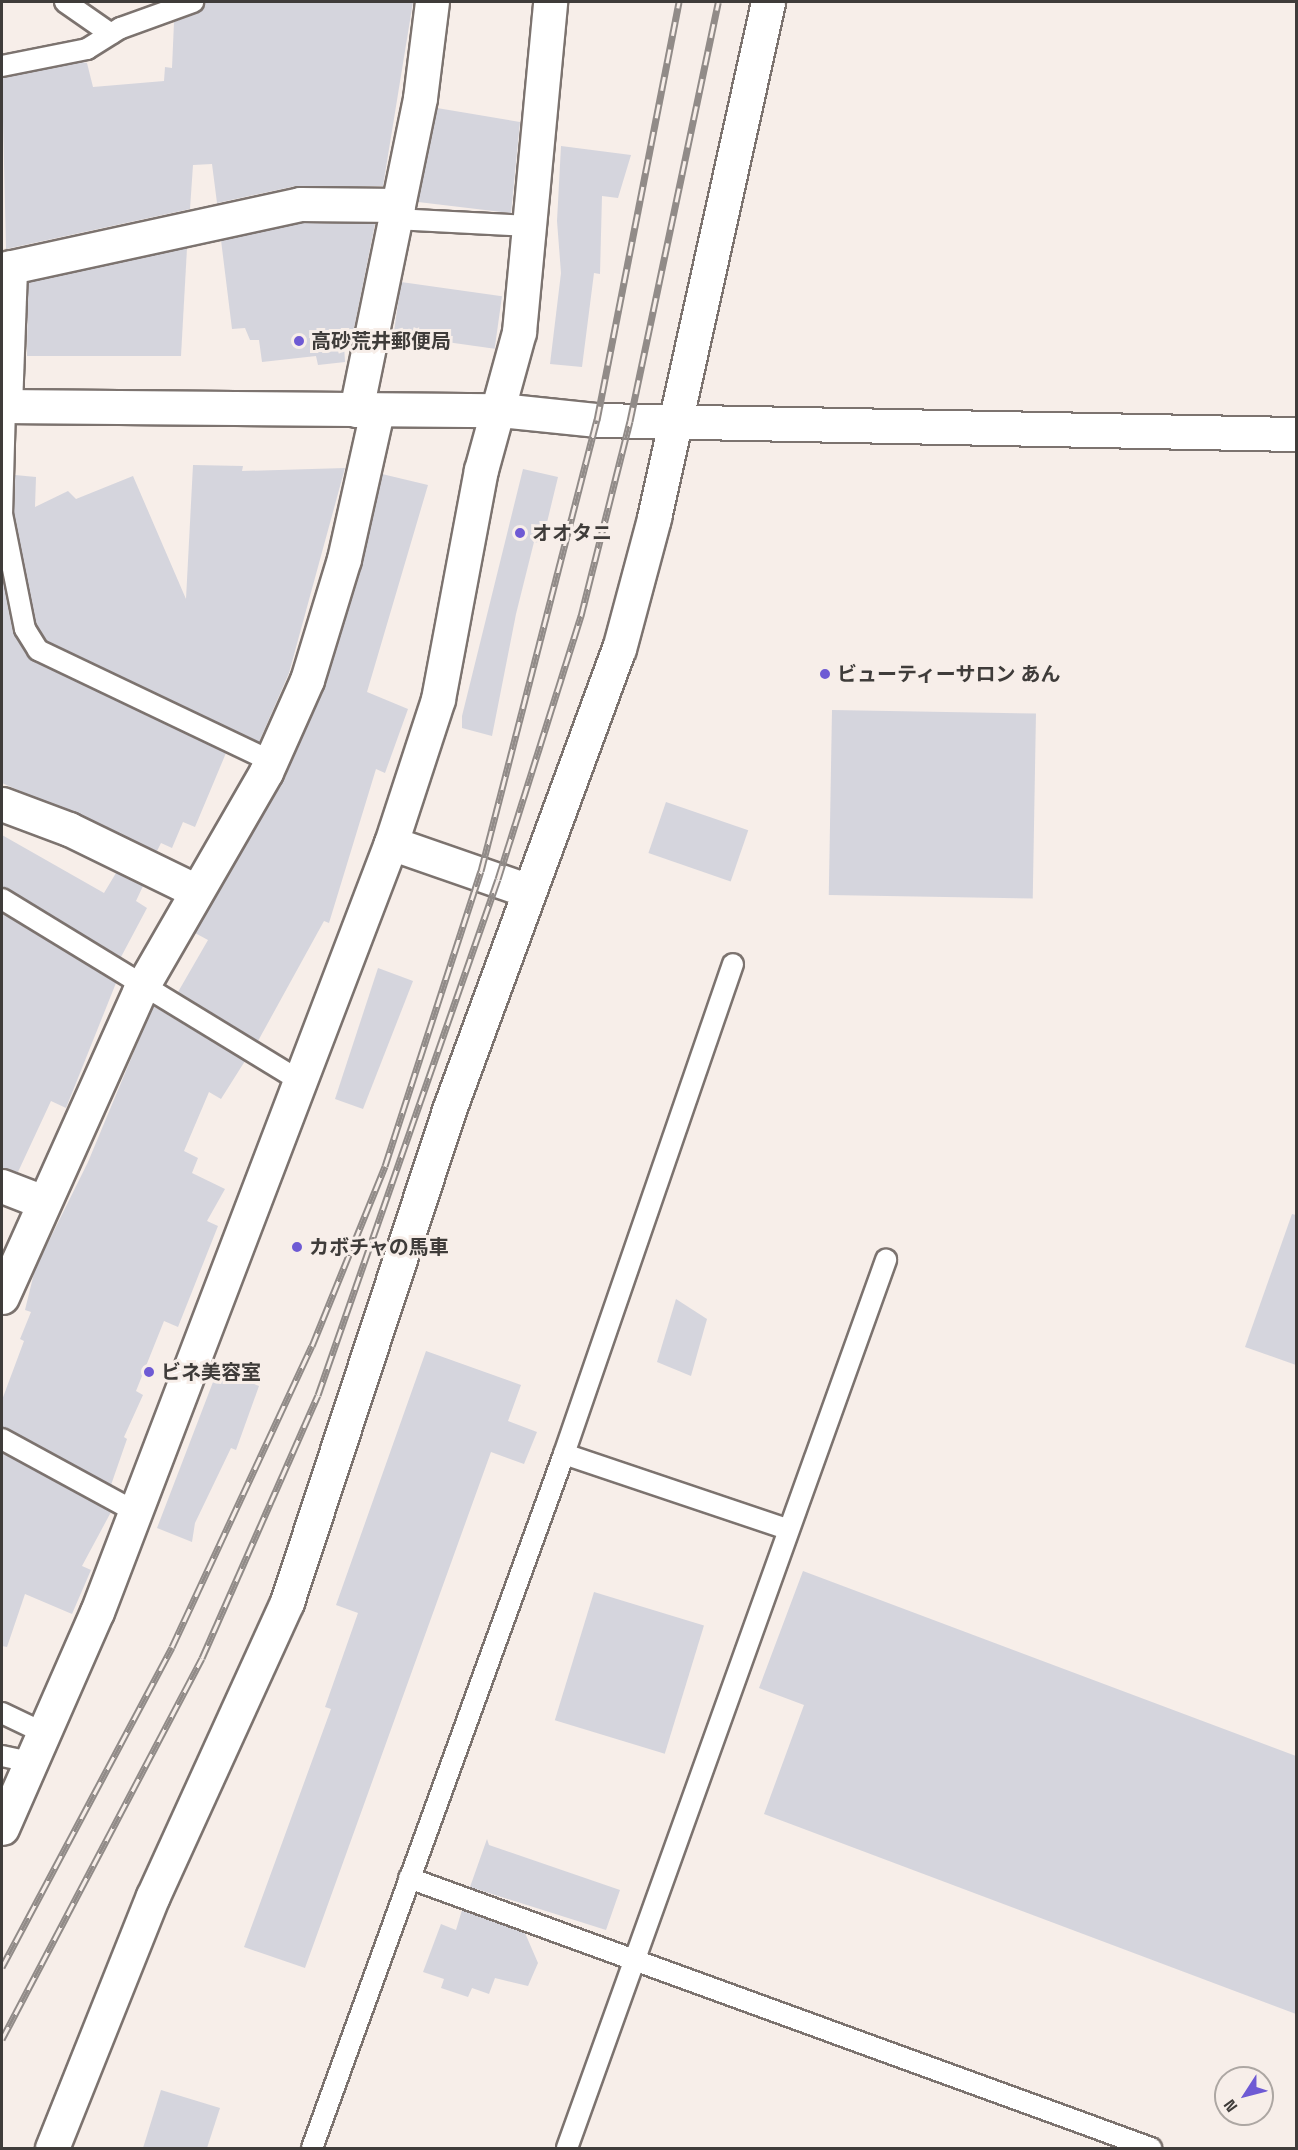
<!DOCTYPE html>
<html>
<head>
<meta charset="utf-8">
<style>
  body { margin:0 }
  #map { position:relative; width:1298px; height:2150px; overflow:hidden; background:#f7eee9; font-family:"Space Grotesk","Noto Sans JP",sans-serif }
  div>[style] { position:absolute }
  .building>* { inset:0; background:#d5d5dd; transform-origin:0 0 }
  .roads { filter:drop-shadow(2px 0 #7c736f) drop-shadow(-2px 0 #7c736f) drop-shadow(0 2px #7c736f) drop-shadow(0 -2px #7c736f) }
  .service>* { height:20px; margin:-10px; padding:0 10px; transform-origin:10px; border-radius:10px; background:#fff }
  .minor>* { height:33px; margin:-16.5px; padding:0 16.5px; transform-origin:16.5px; border-radius:16.5px; background:#fff }
  .tertiary>* { height:33px; margin:-16.5px; padding:0 16.5px; transform-origin:16.5px; border-radius:16.5px; background:#fff }
  .rail>* { height:7px; margin-top:-3.5px; transform-origin:0; background:repeating-linear-gradient(90deg,#f7eee9 0 14px,#918b88 0 28px); box-sizing:border-box; border-block:2px solid #918b88 }
  .dots>* { width:16px; height:16px; translate:-50% -50%; box-sizing:border-box; border:3px solid #f7eee9; border-radius:50% }
  span { translate:-50% -50%; white-space:nowrap; text-align:center; line-height:1.15; -webkit-text-stroke:6px #f7eee9; paint-order:stroke }
  .poi-label { font-size:20px; color:#3f3c3a; font-weight:700 }
  .left { translate:0 -50%; text-align:left }
  .frame { position:absolute; inset:0; border:3px solid #3f3c3a; pointer-events:none }
  .north { position:absolute; left:1214px; top:2066px; width:60px; height:60px; box-sizing:border-box; background:#f7eee9; border:2px solid #ada7a3; border-radius:50%; rotate:234deg; font-size:16px; font-weight:700; line-height:24px; text-align:center; color:#3f3c3a }
  .north::after { content:''; display:block; margin:auto; width:21px; height:27px; background:#6e5ad4; clip-path:polygon(50% 0,100% 100%,50% 72%,0 100%) }
</style>
</head>
<body>
<div id="map">
  <div class="building">
    <i style="clip-path:polygon(205px 2px,413px 2px,383px 186px,296px 186px,217px 203px,212px 164px,193px 165px,190px 209px,6px 249px,2px 78px,82px 62px,87px 63px,93px 87px,164px 81px,165px 67px,172px 68px,174px 22px,198px 13px)"></i>
    <i style="clip-path:polygon(437px 108px,520px 122px,511px 213px,418px 202px)"></i>
    <i style="clip-path:polygon(561px 146px,631px 155px,618px 198px,602px 196px,600px 274px,594px 273px,582px 367px,550px 364px,561px 273px,557px 221px)"></i>
    <i style="clip-path:polygon(302px 223px,375px 224px,351px 344px,344px 345px,345px 362px,318px 365px,316px 356px,262px 362px,259px 340px,250px 340px,245px 328px,232px 329px,221px 240px)"></i>
    <i style="clip-path:polygon(187px 248px,181px 356px,27px 356px,28px 282px)"></i>
    <i style="left:401px;top:282px;width:102px;height:53px;rotate:8deg"></i>
    <i style="clip-path:polygon(193px 465px,243px 466px,242px 471px,345px 468px,289px 673px,259px 742px,46px 641px,36px 625px,14px 513px,15px 475px,36px 477px,35px 507px,68px 491px,76px 499px,133px 476px,186px 599px)"></i>
    <i style="clip-path:polygon(523px 469px,558px 477px,542px 543px,534px 542px,516px 614px,492px 736px,462px 728px,462px 716px)"></i>
    <i style="clip-path:polygon(382px 474px,428px 485px,367px 692px,408px 709px,385px 773px,376px 769px,329px 923px,324px 921px,258px 1041px,178px 992px,208px 940px,195px 933px,282px 781px,324px 688px)"></i>
    <i style="clip-path:polygon(2px 573px,13px 632px,32px 660px,226px 753px,195px 827px,183px 822px,172px 848px,161px 843px,157px 851px,2px 783px)"></i>
    <i style="left:832px;top:710px;width:204px;height:185px;rotate:1deg"></i>
    <i style="left:666px;top:802px;width:87px;height:54px;rotate:19deg"></i>
    <i style="clip-path:polygon(2px 835px,104px 893px,116px 873px,143px 886px,136px 901px,147px 908px,121px 957px,2px 887px)"></i>
    <i style="clip-path:polygon(2px 913px,116px 983px,66px 1108px,51px 1101px,18px 1172px,2px 1168px)"></i>
    <i style="clip-path:polygon(378px 968px,413px 981px,363px 1109px,335px 1099px)"></i>
    <i style="clip-path:polygon(153px 1006px,245px 1061px,221px 1099px,209px 1092px,184px 1151px,198px 1158px,192px 1173px,225px 1189px,207px 1221px,218px 1226px,178px 1327px,164px 1321px,136px 1391px,143px 1395px,124px 1437px,127px 1439px,111px 1485px,2px 1427px,2px 1400px,24px 1341px,20px 1339px,31px 1312px,25px 1310px,35px 1269px,88px 1162px)"></i>
    <i style="clip-path:polygon(1292px 1214px,1296px 1215px,1296px 1365px,1245px 1347px)"></i>
    <i style="clip-path:polygon(676px 1299px,707px 1319px,691px 1376px,657px 1362px)"></i>
    <i style="clip-path:polygon(426px 1351px,521px 1385px,508px 1421px,537px 1432px,524px 1464px,491px 1452px,305px 1968px,244px 1947px,331px 1709px,325px 1707px,358px 1613px,336px 1605px)"></i>
    <i style="clip-path:polygon(218px 1369px,259px 1386px,236px 1450px,231px 1448px,195px 1523px,192px 1542px,157px 1528px)"></i>
    <i style="clip-path:polygon(2px 1452px,111px 1512px,82px 1566px,91px 1570px,72px 1614px,25px 1594px,7px 1647px,2px 1646px)"></i>
    <i style="clip-path:polygon(803px 1571px,1296px 1756px,1296px 2014px,764px 1814px,804px 1705px,759px 1688px)"></i>
    <i style="left:594px;top:1592px;width:115px;height:134px;rotate:17deg"></i>
    <i style="clip-path:polygon(487px 1839px,489px 1845px,620px 1890px,606px 1930px,470px 1887px)"></i>
    <i style="clip-path:polygon(462px 1910px,525px 1933px,538px 1963px,528px 1986px,495px 1978px,489px 1994px,472px 1988px,468px 1997px,441px 1988px,444px 1979px,423px 1972px,441px 1924px,456px 1930px)"></i>
    <i style="clip-path:polygon(161px 2090px,220px 2108px,207px 2148px,143px 2148px)"></i>
  </div>
  <div class="roads">
    <div class="service">
      <i style="left:65px;top:2px;width:56px;rotate:34.8deg"></i>
      <i style="left:2px;top:66px;width:87px;rotate:-11.3deg"></i>
      <i style="left:87px;top:49px;width:40px;rotate:-32deg"></i>
      <i style="left:121px;top:28px;width:77px;rotate:-19.9deg"></i>
      <i style="left:395px;top:219px;width:134px;rotate:3deg"></i>
      <i style="left:2px;top:514px;width:117px;rotate:78.7deg"></i>
      <i style="left:25px;top:629px;width:25px;rotate:58deg"></i>
      <i style="left:38px;top:650px;width:258px;rotate:25.5deg"></i>
      <i style="left:2px;top:515px;width:109px;rotate:-88.4deg"></i>
      <i style="left:2px;top:899px;width:349px;rotate:31.4deg"></i>
      <i style="left:2px;top:1439px;width:153px;rotate:28.6deg"></i>
      <i style="left:564px;top:1454px;width:235px;rotate:18.6deg"></i>
      <i style="left:2px;top:1713px;width:47px;rotate:25.5deg"></i>
      <i style="left:2px;top:1756px;width:30px;rotate:12deg"></i>
      <i style="left:409px;top:1878px;width:790px;rotate:20deg"></i>
      <i style="left:312px;top:2148px;width:738px;rotate:-70.04deg"></i>
      <i style="left:564px;top:1454px;width:518px;rotate:-70.97deg"></i>
      <i style="left:567px;top:2148px;width:944px;rotate:-70.24deg"></i>
    </div>
    <div class="minor">
      <i style="left:2px;top:269px;width:305px;rotate:-12.3deg"></i>
      <i style="left:300px;top:204px;width:98px;rotate:0.6deg"></i>
      <i style="left:5px;top:406px;width:139px;rotate:-87.9deg"></i>
      <i style="left:356px;top:410px;width:318px;rotate:-78.4deg"></i>
      <i style="left:420px;top:98px;width:97px;rotate:-82.9deg"></i>
      <i style="left:2px;top:804px;width:72px;rotate:20.5deg"></i>
      <i style="left:69px;top:829px;width:139px;rotate:26deg"></i>
      <i style="left:391px;top:843px;width:143px;rotate:19.2deg"></i>
      <i style="left:2px;top:1186px;width:44px;rotate:21.3deg"></i>
      <i style="left:2px;top:1297px;width:334px;rotate:-65.8deg"></i>
      <i style="left:139px;top:992px;width:254px;rotate:-60deg"></i>
      <i style="left:266px;top:772px;width:101px;rotate:-66deg"></i>
      <i style="left:307px;top:680px;width:127px;rotate:-73deg"></i>
      <i style="left:344px;top:559px;width:152px;rotate:-77.4deg"></i>
      <i style="left:2px;top:1828px;width:236px;rotate:-66.3deg"></i>
      <i style="left:97px;top:1612px;width:823px;rotate:-69.08deg"></i>
      <i style="left:391px;top:843px;width:151px;rotate:-71.9deg"></i>
      <i style="left:438px;top:699px;width:233px;rotate:-79.4deg"></i>
      <i style="left:481px;top:470px;width:143px;rotate:-74.6deg"></i>
      <i style="left:519px;top:332px;width:331px;rotate:-84.6deg"></i>
      <i style="left:52px;top:2148px;width:271px;rotate:-68.2deg"></i>
      <i style="left:153px;top:1896px;width:323px;rotate:-65.5deg"></i>
      <i style="left:287px;top:1602px;width:518px;rotate:-71.77deg"></i>
      <i style="left:449px;top:1110px;width:491px;rotate:-69.8deg"></i>
      <i style="left:619px;top:649px;width:136px;rotate:-75deg"></i>
      <i style="left:654px;top:518px;width:528px;rotate:-77.54deg"></i>
    </div>
    <div class="tertiary">
      <i style="left:2px;top:406px;width:498px;rotate:0.5deg"></i>
      <i style="left:500px;top:410px;width:98px;rotate:5.9deg"></i>
      <i style="left:597px;top:420px;width:699px;rotate:1.15deg"></i>
    </div>
  </div>
  <div class="rail">
    <i style="left:2px;top:1967px;width:362px;rotate:-62deg"></i>
    <i style="left:172px;top:1647px;width:332px;rotate:-65.1deg"></i>
    <i style="left:312px;top:1346px;width:194px;rotate:-67.9deg"></i>
    <i style="left:385px;top:1166px;width:310px;rotate:-72deg"></i>
    <i style="left:481px;top:871px;width:466px;rotate:-75.6deg"></i>
    <i style="left:597px;top:420px;width:426px;rotate:-78.9deg"></i>
    <i style="left:2px;top:2039px;width:430px;rotate:-62.3deg"></i>
    <i style="left:202px;top:1658px;width:287px;rotate:-66.2deg"></i>
    <i style="left:318px;top:1395px;width:546px;rotate:-70.77deg"></i>
    <i style="left:498px;top:879px;width:276px;rotate:-72.5deg"></i>
    <i style="left:581px;top:616px;width:201px;rotate:-75.9deg"></i>
    <i style="left:630px;top:421px;width:428px;rotate:-78.1deg"></i>
  </div>
  <div class="dots">
    <i style="left:299px;top:341px;background:#6e5ad4"></i>
    <i style="left:520px;top:533px;background:#6e5ad4"></i>
    <i style="left:825px;top:674px;background:#6e5ad4"></i>
    <i style="left:297px;top:1247px;background:#6e5ad4"></i>
    <i style="left:149px;top:1372px;background:#6e5ad4"></i>
  </div>
  <div class="poi-label">
    <span class="left" style="left:311px;top:341px">高砂荒井郵便局</span>
    <span class="left" style="left:532px;top:533px">オオタニ</span>
    <span class="left" style="left:837px;top:674px">ビューティーサロン あん</span>
    <span class="left" style="left:309px;top:1247px">カボチャの馬車</span>
    <span class="left" style="left:161px;top:1372px">ビネ美容室</span>
  </div>
  <div class="frame"></div>
  <div class="north">N</div>
</div>
</body>
</html>
